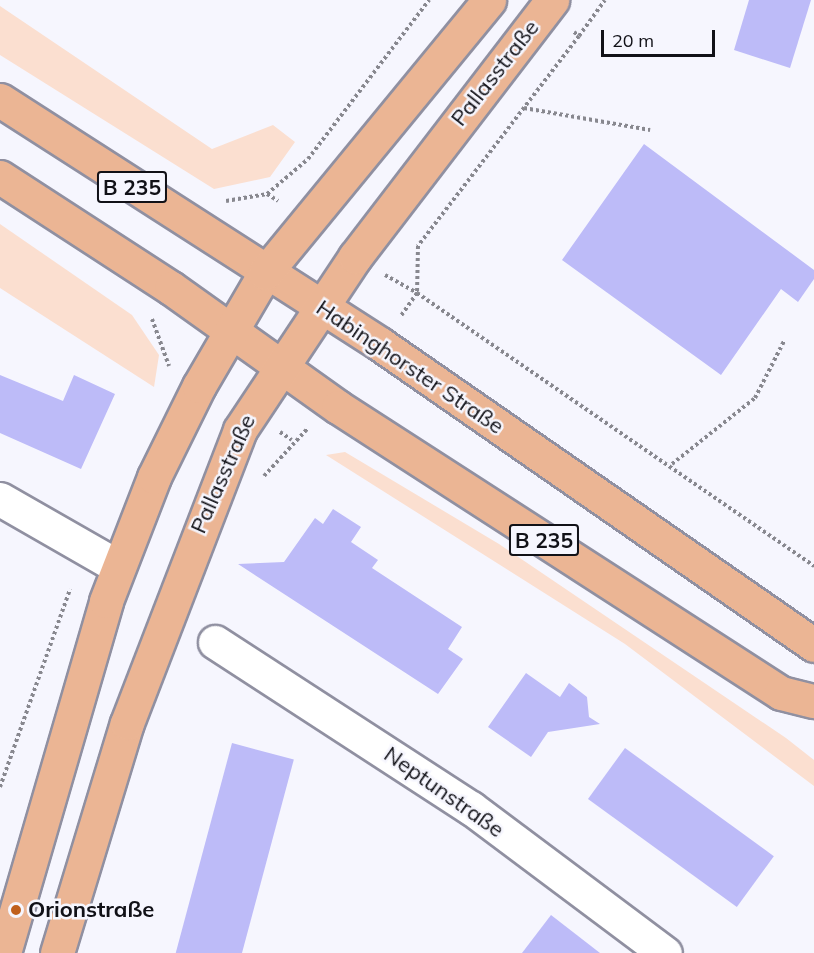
<!DOCTYPE html>
<html>
<head>
<meta charset="utf-8">
<style>
  body { margin:0 }
  #map { position:relative; width:814px; height:953px; overflow:hidden; background:#f6f6fe; font-family:Mulish,sans-serif }
  div>[style] { position:absolute }
  .green>* { inset:0; background:#fbdfd0 }
  .building>* { inset:0; background:#bdbbf8; transform-origin:0 0 }
  .path>* { height:4px; margin-top:-2px; transform-origin:0; background:repeating-linear-gradient(90deg,#88888f 0 3px,transparent 0 6px) }
  .roads { filter:drop-shadow(2px 0 #9090a1) drop-shadow(-2px 0 #9090a1) drop-shadow(0 2px #9090a1) drop-shadow(0 -2px #9090a1) }
  .minor>* { height:33px; margin:-16.5px; padding:0 16.5px; transform-origin:16.5px; border-radius:16.5px; background:#fff }
  .major>* { height:33px; margin:-16.5px; padding:0 16.5px; transform-origin:16.5px; border-radius:16.5px; background:#ebb594 }
  .dots>* { width:16px; height:16px; translate:-50% -50%; box-sizing:border-box; border:3px solid #f6f6fe; border-radius:50% }
  span { translate:-50% -50%; white-space:nowrap; text-align:center; line-height:1.15; -webkit-text-stroke:5px #f6f6fe; paint-order:stroke }
  .shield-label span { padding:2px 4px; background:#f6f6fe; border:2px solid; border-radius:4px; -webkit-text-stroke-width:0 }
  .shield-label { font-size:21px; color:#111117; font-weight:700 }
  .street-label { font-size:22px; color:#111117 }
  .poi-label { font-size:22px; color:#111117; font-weight:700 }
  .left { translate:0 -50%; text-align:left }
  .scale { position:absolute; left:601px; top:30px; width:114px; height:27px; box-sizing:border-box; border:3px solid #111117; border-top:0; padding-left:8px; font-size:18px; line-height:21px; white-space:nowrap; color:#111117; -webkit-text-stroke:4px #f6f6fe; paint-order:stroke }
</style>
</head>
<body>
<div id="map">
  <div class="green">
    <i style="clip-path:polygon(0 6px,212px 149px,273px 125px,295px 142px,270px 177px,214px 189px,0 55px)"></i>
    <i style="clip-path:polygon(0 224px,132px 315px,159px 355px,154px 387px,0 288px)"></i>
    <i style="clip-path:polygon(345px 452px,499px 544px,786px 738px,814px 760px,814px 786px,625px 644px,326px 455px)"></i>
  </div>
  <div class="building">
    <i style="clip-path:polygon(749px 0,811px 0,790px 68px,734px 50px)"></i>
    <i style="clip-path:polygon(644px 144px,814px 270px,814px 279px,798px 302px,781px 289px,721px 375px,562px 260px)"></i>
    <i style="clip-path:polygon(0 375px,63px 401px,74px 375px,115px 394px,81px 469px,0 433px)"></i>
    <i style="clip-path:polygon(333px 509px,361px 527px,351px 542px,378px 560px,372px 568px,462px 627px,448px 649px,463px 659px,438px 694px,238px 564px,284px 562px,315px 518px,323px 524px)"></i>
    <i style="clip-path:polygon(526px 673px,560px 697px,569px 683px,587px 697px,589px 717px,600px 724px,548px 732px,531px 757px,488px 727px)"></i>
    <i style="left:232px;top:743px;width:64px;height:218px;rotate:15deg"></i>
    <i style="left:625px;top:748px;width:184px;height:63px;rotate:36deg"></i>
    <i style="clip-path:polygon(551px 915px,600px 953px,522px 953px)"></i>
  </div>
  <div class="path">
    <i style="left:574px;top:32px;width:6px;rotate:39deg"></i>
    <i style="left:579px;top:36px;width:265px;rotate:127.5deg"></i>
    <i style="left:418px;top:246px;width:47px;rotate:91.2deg"></i>
    <i style="left:417px;top:293px;width:482px;rotate:34.5deg"></i>
    <i style="left:579px;top:36px;width:44px;rotate:-54.2deg"></i>
    <i style="left:524px;top:108px;width:128px;rotate:9.9deg"></i>
    <i style="left:267px;top:194px;width:54px;rotate:-40.5deg"></i>
    <i style="left:308px;top:159px;width:200px;rotate:-52.7deg"></i>
    <i style="left:226px;top:201px;width:42px;rotate:-9.7deg"></i>
    <i style="left:267px;top:194px;width:13px;rotate:32deg"></i>
    <i style="left:385px;top:275px;width:37px;rotate:29deg"></i>
    <i style="left:417px;top:293px;width:28px;rotate:125deg"></i>
    <i style="left:152px;top:319px;width:50px;rotate:70.1deg"></i>
    <i style="left:280px;top:432px;width:14px;rotate:34deg"></i>
    <i style="left:672px;top:464px;width:106px;rotate:-38.5deg"></i>
    <i style="left:755px;top:398px;width:64px;rotate:-63deg"></i>
    <i style="left:264px;top:476px;width:64px;rotate:-47.5deg"></i>
    <i style="left:0;top:787px;width:210px;rotate:-70.5deg"></i>
  </div>
  <div class="roads">
    <div class="minor">
      <i style="left:0;top:499px;width:135px;rotate:29.8deg"></i>
      <i style="left:215px;top:642px;width:305px;rotate:33deg"></i>
      <i style="left:471px;top:808px;width:242px;rotate:36.8deg"></i>
    </div>
    <div class="major">
      <i style="left:0;top:100px;width:452px;rotate:32.7deg"></i>
      <i style="left:380px;top:344px;width:528px;rotate:34.74deg"></i>
      <i style="left:0;top:177px;width:204px;rotate:33deg"></i>
      <i style="left:171px;top:288px;width:205px;rotate:35.5deg"></i>
      <i style="left:338px;top:407px;width:527px;rotate:32.85deg"></i>
      <i style="left:781px;top:693px;width:34px;rotate:14deg"></i>
      <i style="left:4px;top:953px;width:366px;rotate:-73.8deg"></i>
      <i style="left:106px;top:601px;width:133px;rotate:-68.8deg"></i>
      <i style="left:154px;top:477px;width:102px;rotate:-63.7deg"></i>
      <i style="left:199px;top:386px;width:131px;rotate:-59.7deg"></i>
      <i style="left:265px;top:273px;width:353px;rotate:-50.6deg"></i>
      <i style="left:57px;top:953px;width:240px;rotate:-73.1deg"></i>
      <i style="left:127px;top:723px;width:314px;rotate:-68.9deg"></i>
      <i style="left:240px;top:430px;width:208px;rotate:-56.4deg"></i>
      <i style="left:355px;top:257px;width:324px;rotate:-52.5deg"></i>
    </div>
  </div>
  <div class="dots">
    <i style="left:16px;top:910px;background:#c0601d"></i>
  </div>
  <div class="shield-label">
    <span style="left:132px;top:187px">B 235</span>
    <span style="left:544px;top:540px">B 235</span>
  </div>
  <div class="street-label">
    <span style="left:495px;top:73px;rotate:-52deg">Pallasstraße</span>
    <span style="left:410px;top:367px;rotate:34deg">Habinghorster Straße</span>
    <span style="left:223px;top:474px;rotate:-66deg">Pallasstraße</span>
    <span style="left:444px;top:792px;rotate:35deg">Neptunstraße</span>
  </div>
  <div class="poi-label">
    <span class="left" style="left:28px;top:910px">Orionstraße</span>
  </div>
  <div class="scale">20 m</div>
</div>
</body>
</html>
